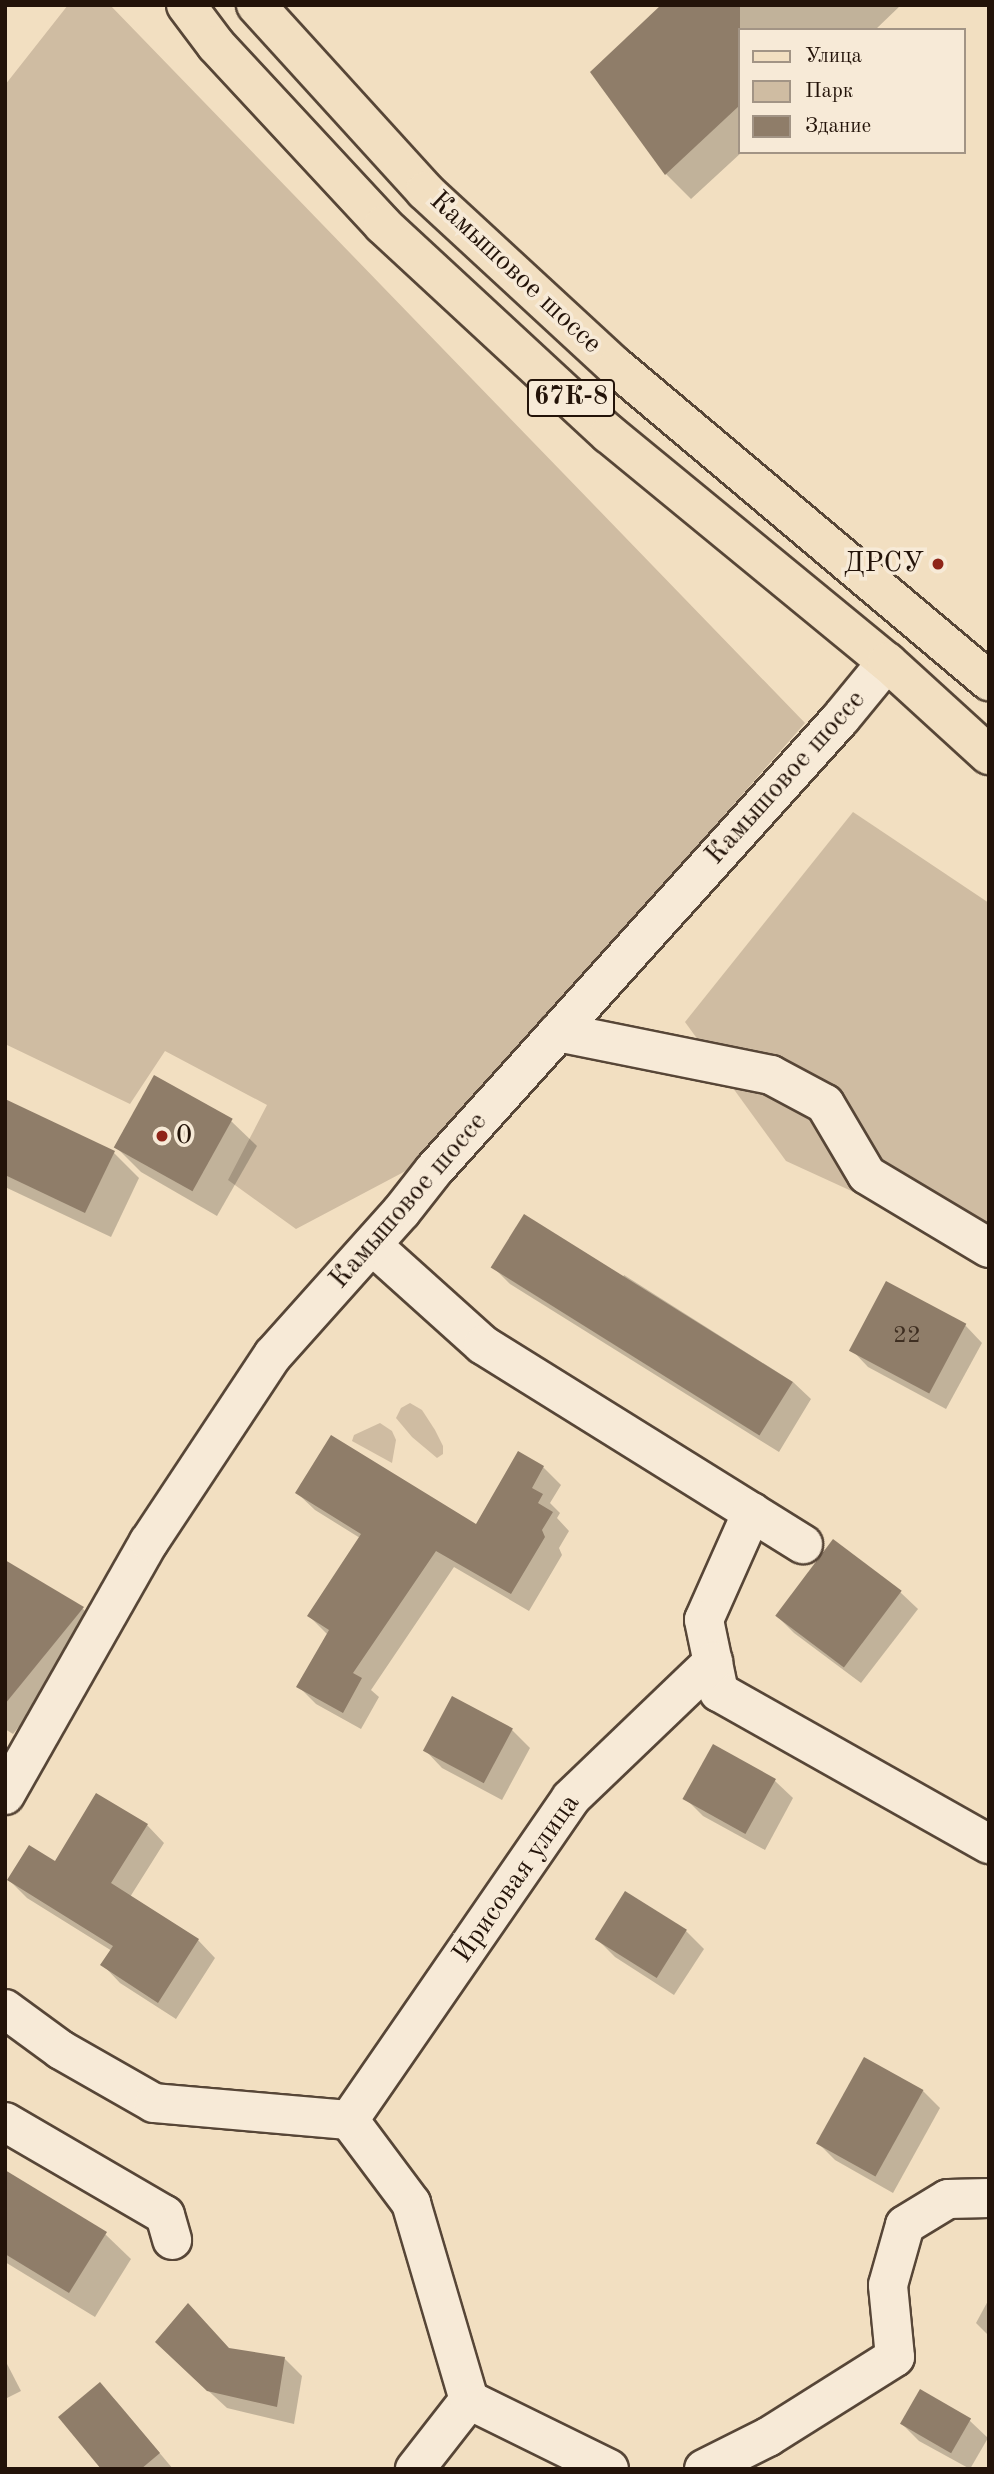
<!DOCTYPE html>
<html>
<head>
<meta charset="utf-8">
<style>
  body { margin:0 }
  #map { position:relative; width:994px; height:2474px; overflow:hidden; background:#f2dfc1; font-family:"Old Standard TT",serif }
  div>[style] { position:absolute }
  .green>* { inset:0; background:#cfbca2 }
  .shadow>* { inset:0; background:#0003 }
  .building>* { inset:0; background:#8f7d69; transform-origin:0 0 }
  .roads { filter:drop-shadow(2px 0 #574637) drop-shadow(-2px 0 #574637) drop-shadow(0 2px #574637) drop-shadow(0 -2px #574637) }
  .minor>* { height:38px; margin:-19px; padding:0 19px; transform-origin:19px; border-radius:19px; background:#f7ead7 }
  .primary>* { height:38px; margin:-19px; padding:0 19px; transform-origin:19px; border-radius:19px; background:#f2dfc1 }
  .dots>* { width:19px; height:19px; translate:-50% -50%; box-sizing:border-box; border:4px solid #f7ead7; border-radius:50% }
  span { translate:-50% -50%; white-space:nowrap; text-align:center; line-height:1.15; -webkit-text-stroke:7px #f7ead7; paint-order:stroke }
  .number-label { font-size:24px; color:#3e2e21 }
  .number-label span { -webkit-text-stroke-width:0 }
  .shield-label span { padding:2px 5px; background:#f7ead7; border:2px solid; border-radius:5px; -webkit-text-stroke-width:0 }
  .shield-label { font-size:26px; color:#231309; font-weight:700 }
  .street-label { font-size:28px; color:#231309 }
  .poi-label { font-size:28px; color:#231309 }
  .right { translate:-100% -50%; text-align:right }
  .left { translate:0 -50%; text-align:left }
  .frame { position:absolute; inset:0; border:7px solid #231309; pointer-events:none }
  .legend { position:absolute; left:738px; top:28px; width:228px; height:126px; box-sizing:border-box; background:#f7ead7; border:2px solid #a29485; margin:0; padding:9px 12px; list-style:none; font-size:21px; color:#231309 }
  .legend li { display:flex; align-items:center; gap:14px; height:35px }
  .legend b { width:35px; border:2px solid #a29485 }
</style>
</head>
<body>
<div id="map">
  <div class="green">
    <i style="clip-path:polygon(68px 5px,110px 5px,805px 723px,417px 1165px,296px 1229px,228px 1180px,267px 1105px,165px 1051px,130px 1104px,5px 1044px,5px 85px)"></i>
    <i style="clip-path:polygon(853px 812px,989px 903px,989px 1254px,786px 1161px,685px 1022px)"></i>
    <i style="clip-path:polygon(410px 1403px,422px 1410px,435px 1430px,443px 1446px,443px 1454px,437px 1458px,412px 1437px,396px 1418px,401px 1408px)"></i>
    <i style="clip-path:polygon(380px 1423px,392px 1431px,396px 1440px,392px 1463px,352px 1441px,354px 1435px)"></i>
  </div>
  <div class="shadow">
    <i style="clip-path:polygon(664px 5px,901px 5px,875px 30px,740px 30px,742px 152px,691px 199px,666px 174px)"></i>
    <i style="clip-path:polygon(155px 1077px,231px 1121px,257px 1146px,217px 1216px,141px 1172px,115px 1146px)"></i>
    <i style="clip-path:polygon(5px 1101px,114px 1153px,139px 1178px,111px 1237px,5px 1187px)"></i>
    <i style="clip-path:polygon(492px 1266px,622px 1279px,624px 1275px,793px 1382px,811px 1399px,779px 1452px,510px 1284px)"></i>
    <i style="clip-path:polygon(965px 1325px,982px 1343px,946px 1409px,868px 1367px,851px 1349px)"></i>
    <i style="clip-path:polygon(519px 1453px,543px 1467px,561px 1485px,550px 1503px,560px 1513px,557px 1518px,569px 1531px,559px 1548px,562px 1555px,529px 1611px,454px 1567px,371px 1690px,379px 1697px,361px 1729px,316px 1704px,298px 1686px,328px 1635px,309px 1616px,360px 1538px,315px 1510px,297px 1493px,476px 1527px)"></i>
    <i style="clip-path:polygon(5px 1562px,83px 1609px,100px 1626px,13px 1734px,5px 1729px)"></i>
    <i style="clip-path:polygon(900px 1592px,918px 1609px,861px 1683px,794px 1633px,777px 1616px)"></i>
    <i style="clip-path:polygon(512px 1730px,530px 1748px,502px 1800px,442px 1768px,425px 1750px)"></i>
    <i style="clip-path:polygon(713px 1746px,775px 1781px,793px 1798px,765px 1850px,703px 1816px,685px 1798px)"></i>
    <i style="clip-path:polygon(147px 1825px,164px 1843px,130px 1897px,198px 1940px,215px 1958px,176px 2019px,120px 1983px,103px 1965px,112px 1951px,27px 1898px,9px 1880px)"></i>
    <i style="clip-path:polygon(686px 1931px,704px 1949px,674px 1995px,615px 1957px,597px 1939px)"></i>
    <i style="clip-path:polygon(923px 2091px,940px 2108px,893px 2193px,835px 2160px,817px 2142px)"></i>
    <i style="clip-path:polygon(5px 2172px,105px 2234px,131px 2259px,95px 2317px,5px 2262px)"></i>
    <i style="clip-path:polygon(989px 2299px,989px 2336px,976px 2323px)"></i>
    <i style="clip-path:polygon(230px 2350px,284px 2358px,302px 2376px,294px 2424px,227px 2408px,175px 2360px)"></i>
    <i style="clip-path:polygon(5px 2360px,21px 2391px,5px 2399px)"></i>
    <i style="clip-path:polygon(100px 2385px,117px 2402px,173px 2469px,103px 2469px)"></i>
    <i style="clip-path:polygon(921px 2392px,970px 2421px,988px 2438px,970px 2469px,919px 2441px,902px 2424px)"></i>
  </div>
  <div class="building">
    <i style="clip-path:polygon(661px 5px,740px 5px,740px 105px,665px 175px,590px 72px)"></i>
    <i style="left:154px;top:1075px;width:90px;height:83px;rotate:29deg"></i>
    <i style="clip-path:polygon(5px 1099px,115px 1151px,85px 1213px,5px 1175px)"></i>
    <i style="left:524px;top:1214px;width:317px;height:63px;rotate:32deg"></i>
    <i style="left:886px;top:1281px;width:91px;height:79px;rotate:28deg"></i>
    <i style="clip-path:polygon(331px 1435px,476px 1524px,518px 1451px,544px 1466px,532px 1488px,543px 1494px,538px 1503px,553px 1512px,542px 1530px,545px 1537px,511px 1594px,436px 1551px,353px 1673px,362px 1678px,343px 1713px,296px 1687px,329px 1630px,307px 1616px,361px 1534px,295px 1493px)"></i>
    <i style="left:833px;top:1539px;width:86px;height:96px;rotate:37deg"></i>
    <i style="clip-path:polygon(5px 1560px,84px 1607px,5px 1704px)"></i>
    <i style="left:452px;top:1696px;width:69px;height:62px;rotate:28deg"></i>
    <i style="left:713px;top:1744px;width:72px;height:63px;rotate:29deg"></i>
    <i style="clip-path:polygon(96px 1793px,148px 1824px,111px 1883px,199px 1939px,158px 2003px,100px 1965px,113px 1946px,7px 1880px,29px 1845px,55px 1861px)"></i>
    <i style="left:625px;top:1891px;width:73px;height:57px;rotate:32deg"></i>
    <i style="left:864px;top:2057px;width:68px;height:99px;rotate:29deg"></i>
    <i style="clip-path:polygon(5px 2170px,107px 2232px,69px 2293px,5px 2254px)"></i>
    <i style="clip-path:polygon(188px 2303px,229px 2348px,285px 2357px,277px 2407px,207px 2391px,155px 2342px)"></i>
    <i style="clip-path:polygon(100px 2382px,160px 2453px,141px 2469px,101px 2469px,58px 2417px)"></i>
    <i style="left:920px;top:2389px;width:59px;height:40px;rotate:30deg"></i>
  </div>
  <div class="roads">
    <div class="minor">
      <i style="left:558px;top:1032px;width:217px;rotate:11.4deg"></i>
      <i style="left:771px;top:1075px;width:61px;rotate:28.2deg"></i>
      <i style="left:825px;top:1104px;width:82px;rotate:59.4deg"></i>
      <i style="left:867px;top:1175px;width:142px;rotate:30.9deg"></i>
      <i style="left:372px;top:1245px;width:149px;rotate:42deg"></i>
      <i style="left:483px;top:1345px;width:377px;rotate:31.9deg"></i>
      <i style="left:752px;top:1512px;width:118px;rotate:114deg"></i>
      <i style="left:704px;top:1620px;width:74px;rotate:78.2deg"></i>
      <i style="left:719px;top:1692px;width:310px;rotate:29.4deg"></i>
      <i style="left:5px;top:1795px;width:291px;rotate:-60.4deg"></i>
      <i style="left:149px;top:1542px;width:224px;rotate:-56.5deg"></i>
      <i style="left:273px;top:1355px;width:192px;rotate:-48.2deg"></i>
      <i style="left:401px;top:1212px;width:53px;rotate:-51.8deg"></i>
      <i style="left:434px;top:1170px;width:608px;rotate:-48deg"></i>
      <i style="left:841px;top:718px;width:72px;rotate:-50.6deg"></i>
      <i style="left:5px;top:2009px;width:69px;rotate:36.2deg"></i>
      <i style="left:61px;top:2050px;width:107px;rotate:29.7deg"></i>
      <i style="left:154px;top:2103px;width:196px;rotate:5deg"></i>
      <i style="left:349px;top:2120px;width:104px;rotate:53.2deg"></i>
      <i style="left:411px;top:2203px;width:205px;rotate:73.6deg"></i>
      <i style="left:469px;top:2400px;width:88px;rotate:128deg"></i>
      <i style="left:349px;top:2120px;width:391px;rotate:-55.4deg"></i>
      <i style="left:571px;top:1798px;width:197px;rotate:-43.8deg"></i>
      <i style="left:5px;top:2122px;width:185px;rotate:30.2deg"></i>
      <i style="left:165px;top:2215px;width:26px;rotate:74deg"></i>
      <i style="left:469px;top:2400px;width:156px;rotate:26.2deg"></i>
      <i style="left:704px;top:2469px;width:72px;rotate:-26.6deg"></i>
      <i style="left:768px;top:2437px;width:150px;rotate:-32.2deg"></i>
      <i style="left:895px;top:2357px;width:72px;rotate:-95.6deg"></i>
      <i style="left:888px;top:2285px;width:62px;rotate:-74.2deg"></i>
      <i style="left:905px;top:2225px;width:50px;rotate:-31.2deg"></i>
      <i style="left:948px;top:2199px;width:41px;rotate:-1.4deg"></i>
    </div>
    <div class="primary">
      <i style="left:186px;top:5px;width:50px;rotate:53.1deg"></i>
      <i style="left:216px;top:45px;width:246px;rotate:47.1deg"></i>
      <i style="left:383px;top:225px;width:308px;rotate:42.8deg"></i>
      <i style="left:609px;top:434px;width:360px;rotate:39.4deg"></i>
      <i style="left:887px;top:662px;width:138px;rotate:42.4deg"></i>
      <i style="left:256px;top:5px;width:251px;rotate:47.7deg"></i>
      <i style="left:425px;top:191px;width:260px;rotate:42.7deg"></i>
      <i style="left:616px;top:367px;width:488px;rotate:40.1deg"></i>
    </div>
  </div>
  <div class="dots">
    <i style="left:938px;top:564px;background:#8f2418"></i>
    <i style="left:162px;top:1136px;background:#8f2418"></i>
  </div>
  <div class="number-label">
    <span style="left:907px;top:1337px">22</span>
  </div>
  <div class="shield-label">
    <span style="left:571px;top:398px">67К-8</span>
  </div>
  <div class="street-label">
    <span style="left:515px;top:273px;rotate:43deg">Камышовое шоссе</span>
    <span style="left:786px;top:778px;rotate:-48deg">Камышовое шоссе</span>
    <span style="left:409px;top:1201px;rotate:-49deg">Камышовое шоссе</span>
    <span style="left:517px;top:1879px;rotate:-55deg">Ирисовая улица</span>
  </div>
  <div class="poi-label">
    <span class="right" style="left:924px;top:564px">ДРСУ</span>
    <span class="left" style="left:176px;top:1136px">0</span>
  </div>
  <div class="frame"></div>
  <ul class="legend">
  <li><b style="height:9px;background:#f2dfc1"></b>Улица</li>
  <li><b style="height:19px;background:#cfbca2"></b>Парк</li>
  <li><b style="height:19px;background:#8f7d69"></b>Здание</li>
  </ul>
</div>
</body>
</html>
